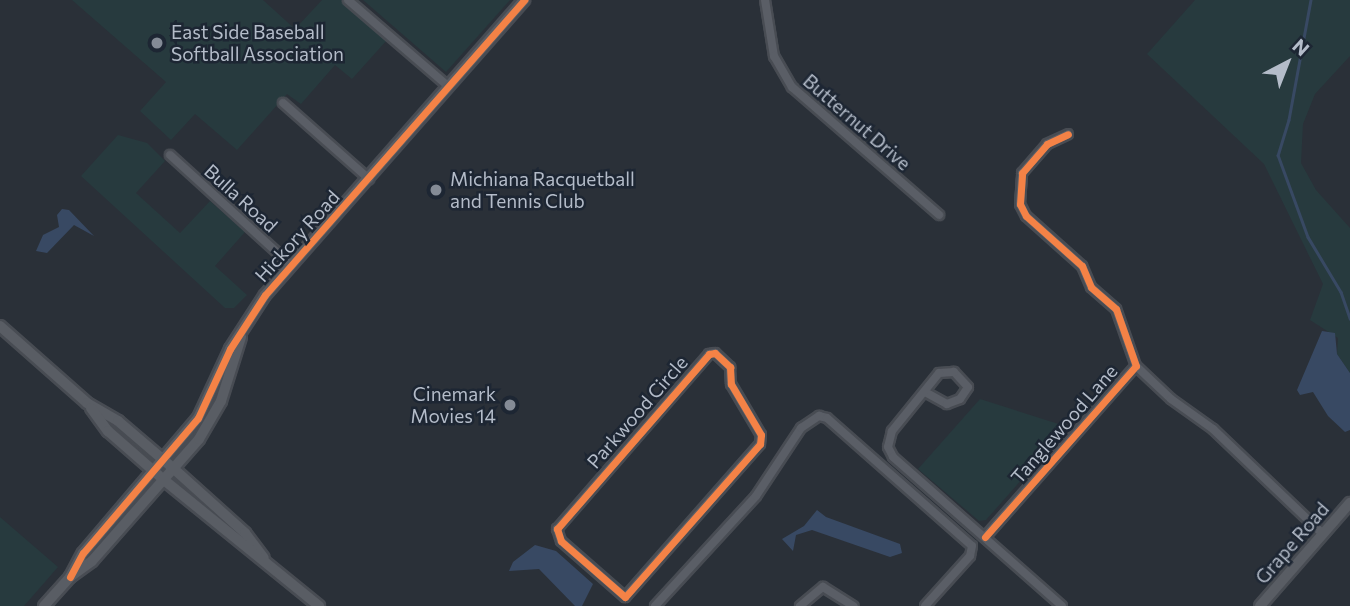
<!DOCTYPE html>
<html>
<head>
<meta charset="utf-8">
<style>
  body { margin:0 }
  #map { position:relative; width:1350px; height:606px; overflow:hidden; background:#2a3038; font-family:Commissioner,sans-serif }
  div>[style] { position:absolute }
  .green>* { inset:0; background:#273a3e }
  .water>* { inset:0; background:#384963 }
  .stream>* { height:2.5px; margin:-1.25px; padding:0 1.25px; transform-origin:1.25px; border-radius:1.25px; background:#384963 }
  .roads { filter:drop-shadow(2px 0 #484c53) drop-shadow(-2px 0 #484c53) drop-shadow(0 2px #484c53) drop-shadow(0 -2px #484c53) }
  .street>* { height:8px; margin:-4px; padding:0 4px; transform-origin:4px; border-radius:4px; background:#5a5e66 }
  .secondary>* { height:10px; margin:-5px; padding:0 5px; transform-origin:5px; border-radius:5px; background:#595d64 }
  .cycleway>* { height:7px; margin:-3.5px; padding:0 3.5px; transform-origin:3.5px; border-radius:3.5px; background:#f48246 }
  .dots>* { width:19px; height:19px; translate:-50% -50%; box-sizing:border-box; border:4px solid #1d2633; border-radius:50% }
  span { translate:-50% -50%; white-space:nowrap; text-align:center; line-height:1.15; -webkit-text-stroke:5px #1d2633; paint-order:stroke }
  .poi-label { font-size:19px; color:#b4bcc9 }
  .left { translate:0 -50%; text-align:left }
  .right { translate:-100% -50%; text-align:right }
  .street-label { font-size:19px; color:#b4bcc9 }
  .north { position:absolute; left:1252px; top:28px; width:70px; height:70px; -webkit-text-stroke:5px #1d2633; paint-order:stroke; rotate:42deg; font-size:19px; font-weight:700; line-height:28px; text-align:center; color:#b4bcc9 }
  .north::after { content:''; display:block; margin:auto; width:24px; height:32px; background:#b4bcc9; clip-path:polygon(50% 0,100% 100%,50% 72%,0 100%) }
</style>
</head>
<body>
<div id="map">
  <div class="green">
    <i style="clip-path:polygon(72px 0,263px 0,295px 29px,322px 0,342px 0,387px 40px,352px 79px,335px 65px,301px 104px,287px 94px,237px 150px,195px 114px,171px 140px,140px 111px,166px 82px)"></i>
    <i style="clip-path:polygon(363px 0,510px 0,446px 72px)"></i>
    <i style="clip-path:polygon(1195px 0,1350px 0,1350px 56px,1315px 94px,1303px 124px,1301px 163px,1316px 190px,1350px 228px,1350px 373px,1337px 354px,1338px 338px,1310px 320px,1323px 284px,1264px 164px,1147px 54px)"></i>
    <i style="clip-path:polygon(118px 135px,147px 143px,165px 161px,136px 193px,180px 233px,210px 201px,245px 232px,215px 266px,247px 295px,234px 308px,225px 308px,81px 176px)"></i>
    <i style="clip-path:polygon(980px 399px,1068px 427px,986px 520px,979px 521px,918px 469px)"></i>
    <i style="clip-path:polygon(0 517px,58px 567px,24px 606px,0 606px)"></i>
  </div>
  <div class="water">
    <i style="clip-path:polygon(62px 209px,69px 210px,94px 236px,74px 225px,47px 253px,36px 251px,43px 235px,59px 227px,57px 215px)"></i>
    <i style="clip-path:polygon(1322px 331px,1335px 333px,1337px 354px,1350px 373px,1350px 430px,1345px 432px,1328px 416px,1313px 392px,1300px 395px,1297px 390px)"></i>
    <i style="clip-path:polygon(817px 510px,826px 517px,900px 544px,902px 553px,890px 557px,812px 530px,796px 535px,793px 551px,782px 539px,804px 526px)"></i>
    <i style="clip-path:polygon(535px 545px,556px 551px,593px 584px,582px 606px,575px 606px,539px 569px,509px 571px,513px 562px)"></i>
  </div>
  <div class="stream">
    <i style="left:1311px;top:0;width:122px;rotate:100.4deg"></i>
    <i style="left:1289px;top:120px;width:37px;rotate:107deg"></i>
    <i style="left:1278px;top:155px;width:87px;rotate:69.9deg"></i>
    <i style="left:1308px;top:237px;width:64px;rotate:59deg"></i>
    <i style="left:1341px;top:292px;width:28px;rotate:71deg"></i>
  </div>
  <div class="roads">
    <div class="street">
      <i style="left:348px;top:0;width:132px;rotate:40.7deg"></i>
      <i style="left:765px;top:0;width:57px;rotate:80.9deg"></i>
      <i style="left:774px;top:56px;width:36px;rotate:60deg"></i>
      <i style="left:792px;top:87px;width:195px;rotate:41deg"></i>
      <i style="left:283px;top:103px;width:115px;rotate:41.5deg"></i>
      <i style="left:170px;top:155px;width:164px;rotate:42.3deg"></i>
      <i style="left:709px;top:354px;width:6px;rotate:-9deg"></i>
      <i style="left:715px;top:353px;width:21px;rotate:43deg"></i>
      <i style="left:730px;top:367px;width:17px;rotate:87deg"></i>
      <i style="left:731px;top:384px;width:59px;rotate:59.5deg"></i>
      <i style="left:761px;top:435px;width:9px;rotate:96deg"></i>
      <i style="left:760px;top:444px;width:204px;rotate:131.4deg"></i>
      <i style="left:625px;top:597px;width:85px;rotate:-138.8deg"></i>
      <i style="left:561px;top:541px;width:13px;rotate:-108deg"></i>
      <i style="left:557px;top:529px;width:232px;rotate:-49deg"></i>
      <i style="left:1136px;top:366px;width:48px;rotate:43.3deg"></i>
      <i style="left:1171px;top:399px;width:52px;rotate:35.5deg"></i>
      <i style="left:1213px;top:429px;width:152px;rotate:43.7deg"></i>
      <i style="left:925px;top:392px;width:25px;rotate:29deg"></i>
      <i style="left:947px;top:404px;width:14px;rotate:-21deg"></i>
      <i style="left:960px;top:399px;width:14px;rotate:-56deg"></i>
      <i style="left:968px;top:387px;width:21px;rotate:-133deg"></i>
      <i style="left:954px;top:372px;width:15px;rotate:176deg"></i>
      <i style="left:939px;top:373px;width:75px;rotate:129deg"></i>
      <i style="left:892px;top:431px;width:16px;rotate:104deg"></i>
      <i style="left:888px;top:447px;width:11px;rotate:63deg"></i>
      <i style="left:893px;top:457px;width:225px;rotate:41.4deg"></i>
      <i style="left:985px;top:537px;width:228px;rotate:-48.6deg"></i>
      <i style="left:1136px;top:366px;width:60px;rotate:-109.3deg"></i>
      <i style="left:1116px;top:309px;width:33px;rotate:-139deg"></i>
      <i style="left:1091px;top:287px;width:23px;rotate:-113deg"></i>
      <i style="left:1082px;top:266px;width:75px;rotate:-138.2deg"></i>
      <i style="left:1026px;top:216px;width:13px;rotate:-117deg"></i>
      <i style="left:1020px;top:204px;width:31px;rotate:-86deg"></i>
      <i style="left:1022px;top:173px;width:38px;rotate:-49deg"></i>
      <i style="left:1047px;top:144px;width:23px;rotate:-25deg"></i>
      <i style="left:655px;top:606px;width:149px;rotate:-47.4deg"></i>
      <i style="left:756px;top:496px;width:82px;rotate:-56.5deg"></i>
      <i style="left:801px;top:428px;width:22px;rotate:-34deg"></i>
      <i style="left:819px;top:416px;width:8px;rotate:14deg"></i>
      <i style="left:827px;top:418px;width:193px;rotate:41.4deg"></i>
      <i style="left:972px;top:546px;width:10px;rotate:101deg"></i>
      <i style="left:970px;top:556px;width:67px;rotate:132deg"></i>
      <i style="left:800px;top:606px;width:30px;rotate:-40deg"></i>
      <i style="left:823px;top:587px;width:36px;rotate:32deg"></i>
    </div>
    <div class="secondary">
      <i style="left:0;top:326px;width:116px;rotate:41.5deg"></i>
      <i style="left:87px;top:403px;width:36px;rotate:30deg"></i>
      <i style="left:118px;top:421px;width:74px;rotate:40.6deg"></i>
      <i style="left:174px;top:469px;width:96px;rotate:42deg"></i>
      <i style="left:245px;top:533px;width:31px;rotate:53deg"></i>
      <i style="left:91px;top:408px;width:29px;rotate:54deg"></i>
      <i style="left:108px;top:431px;width:74px;rotate:41.2deg"></i>
      <i style="left:164px;top:480px;width:200px;rotate:39.1deg"></i>
      <i style="left:70px;top:577px;width:27px;rotate:-62deg"></i>
      <i style="left:83px;top:553px;width:177px;rotate:-49.6deg"></i>
      <i style="left:198px;top:418px;width:76px;rotate:-65.1deg"></i>
      <i style="left:230px;top:349px;width:64px;rotate:-57.1deg"></i>
      <i style="left:265px;top:295px;width:393px;rotate:-48.7deg"></i>
      <i style="left:44px;top:606px;width:39px;rotate:-48deg"></i>
      <i style="left:70px;top:577px;width:27px;rotate:-36deg"></i>
      <i style="left:92px;top:561px;width:162px;rotate:-48.7deg"></i>
      <i style="left:199px;top:439px;width:44px;rotate:-59.9deg"></i>
      <i style="left:221px;top:401px;width:67px;rotate:-72.6deg"></i>
      <i style="left:1260px;top:606px;width:137px;rotate:-48.9deg"></i>
    </div>
  </div>
  <div class="cycleway">
    <i style="left:709px;top:354px;width:6px;rotate:-9deg"></i>
    <i style="left:715px;top:353px;width:21px;rotate:43deg"></i>
    <i style="left:730px;top:367px;width:17px;rotate:87deg"></i>
    <i style="left:731px;top:384px;width:59px;rotate:59.5deg"></i>
    <i style="left:761px;top:435px;width:9px;rotate:96deg"></i>
    <i style="left:760px;top:444px;width:204px;rotate:131.4deg"></i>
    <i style="left:625px;top:597px;width:85px;rotate:-138.8deg"></i>
    <i style="left:561px;top:541px;width:13px;rotate:-108deg"></i>
    <i style="left:557px;top:529px;width:232px;rotate:-49deg"></i>
    <i style="left:985px;top:537px;width:228px;rotate:-48.6deg"></i>
    <i style="left:1136px;top:366px;width:60px;rotate:-109.3deg"></i>
    <i style="left:1116px;top:309px;width:33px;rotate:-139deg"></i>
    <i style="left:1091px;top:287px;width:23px;rotate:-113deg"></i>
    <i style="left:1082px;top:266px;width:75px;rotate:-138.2deg"></i>
    <i style="left:1026px;top:216px;width:13px;rotate:-117deg"></i>
    <i style="left:1020px;top:204px;width:31px;rotate:-86deg"></i>
    <i style="left:1022px;top:173px;width:38px;rotate:-49deg"></i>
    <i style="left:1047px;top:144px;width:23px;rotate:-25deg"></i>
    <i style="left:70px;top:577px;width:27px;rotate:-62deg"></i>
    <i style="left:83px;top:553px;width:177px;rotate:-49.6deg"></i>
    <i style="left:198px;top:418px;width:76px;rotate:-65.1deg"></i>
    <i style="left:230px;top:349px;width:64px;rotate:-57.1deg"></i>
    <i style="left:265px;top:295px;width:393px;rotate:-48.7deg"></i>
  </div>
  <div class="dots">
    <i style="left:157px;top:43px;background:#848b96"></i>
    <i style="left:436px;top:190px;background:#848b96"></i>
    <i style="left:510px;top:405px;background:#848b96"></i>
  </div>
  <div class="poi-label">
    <span class="left" style="left:171px;top:43px">East Side Baseball<br>Softball Association</span>
    <span class="left" style="left:450px;top:190px">Michiana Racquetball<br>and Tennis Club</span>
    <span class="right" style="left:496px;top:405px">Cinemark<br>Movies 14</span>
  </div>
  <div class="street-label">
    <span style="left:857px;top:122px;rotate:41deg">Butternut Drive</span>
    <span style="left:241px;top:198px;rotate:42deg">Bulla Road</span>
    <span style="left:297px;top:236px;rotate:-48deg">Hickory Road</span>
    <span style="left:637px;top:412px;rotate:-49deg">Parkwood Circle</span>
    <span style="left:1064px;top:424px;rotate:-49deg">Tanglewood Lane</span>
    <span style="left:1292px;top:543px;rotate:-49deg">Grape Road</span>
  </div>
  <div class="north">N</div>
</div>
</body>
</html>
